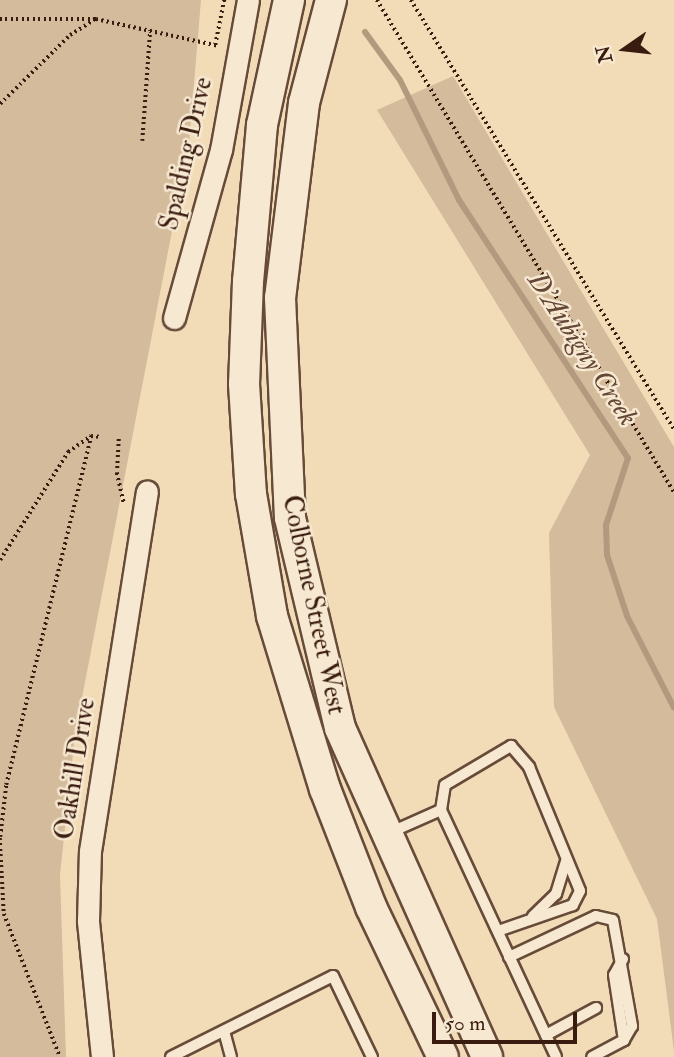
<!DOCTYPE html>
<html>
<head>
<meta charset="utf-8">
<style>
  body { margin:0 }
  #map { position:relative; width:674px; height:1057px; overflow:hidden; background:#f2dcb8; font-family:"IM FELL Double Pica",serif }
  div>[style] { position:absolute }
  .green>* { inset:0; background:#d3bb9b }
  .stream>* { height:6px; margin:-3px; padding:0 3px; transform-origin:3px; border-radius:3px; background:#b39a7f }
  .path>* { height:3.5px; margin-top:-1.75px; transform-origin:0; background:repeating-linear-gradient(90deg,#391b0f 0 2px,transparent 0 5.5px) }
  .roads { filter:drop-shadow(2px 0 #674b39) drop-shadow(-2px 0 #674b39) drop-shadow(0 2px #674b39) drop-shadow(0 -2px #674b39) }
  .service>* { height:10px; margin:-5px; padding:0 5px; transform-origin:5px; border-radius:5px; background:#f7e8d1 }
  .minor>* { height:21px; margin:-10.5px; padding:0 10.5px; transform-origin:10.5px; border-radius:10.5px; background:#f7e8d1 }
  .secondary>* { height:30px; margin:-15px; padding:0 15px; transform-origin:15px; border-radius:15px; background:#f7e8d1 }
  span { translate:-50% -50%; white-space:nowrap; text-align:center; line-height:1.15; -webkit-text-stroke:5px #f7e8d1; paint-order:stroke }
  .street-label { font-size:26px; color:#391b0f }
  .water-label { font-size:28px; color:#644736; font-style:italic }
  .north { position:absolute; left:590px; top:14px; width:70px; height:70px; -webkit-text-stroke:5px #f7e8d1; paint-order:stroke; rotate:256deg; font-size:19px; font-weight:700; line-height:28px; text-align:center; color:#391b0f }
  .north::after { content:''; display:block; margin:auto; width:24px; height:32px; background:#391b0f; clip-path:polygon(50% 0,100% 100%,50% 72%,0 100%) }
  .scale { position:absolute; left:432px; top:1012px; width:145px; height:32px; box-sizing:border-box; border:4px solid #391b0f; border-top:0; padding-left:9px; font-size:21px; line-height:24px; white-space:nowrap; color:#391b0f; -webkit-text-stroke:5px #f7e8d1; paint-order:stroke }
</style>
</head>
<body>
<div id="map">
  <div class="green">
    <i style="clip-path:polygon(0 0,201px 0,189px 143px,75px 734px,60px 875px,66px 1057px,0 1057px)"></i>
    <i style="clip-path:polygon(453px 76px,674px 447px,674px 1051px,657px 919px,554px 707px,549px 533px,590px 455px,377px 110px)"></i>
  </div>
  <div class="stream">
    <i style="left:365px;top:32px;width:59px;rotate:53.9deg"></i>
    <i style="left:400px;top:80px;width:134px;rotate:63.8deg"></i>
    <i style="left:459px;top:200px;width:308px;rotate:56.8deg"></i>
    <i style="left:628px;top:458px;width:71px;rotate:108.2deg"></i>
    <i style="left:606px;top:525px;width:30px;rotate:88deg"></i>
    <i style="left:607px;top:555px;width:64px;rotate:71.8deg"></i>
    <i style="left:627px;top:616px;width:103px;rotate:62.9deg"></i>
  </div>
  <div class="path">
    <i style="left:377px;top:0;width:575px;rotate:58.88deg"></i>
    <i style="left:411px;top:0;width:503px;rotate:58.49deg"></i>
    <i style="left:0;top:19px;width:96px"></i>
    <i style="left:96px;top:19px;width:126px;rotate:12.4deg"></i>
    <i style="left:215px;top:45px;width:46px;rotate:-78.7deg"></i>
    <i style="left:0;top:104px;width:98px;rotate:-44.6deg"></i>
    <i style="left:70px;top:35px;width:28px;rotate:-32deg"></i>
    <i style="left:142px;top:141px;width:111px;rotate:-85.9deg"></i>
    <i style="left:119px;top:439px;width:34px;rotate:93deg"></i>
    <i style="left:117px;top:473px;width:31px;rotate:77deg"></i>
    <i style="left:0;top:560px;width:128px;rotate:-57.8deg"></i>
    <i style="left:68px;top:452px;width:28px;rotate:-35deg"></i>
    <i style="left:91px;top:436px;width:11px;rotate:5deg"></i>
    <i style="left:0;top:837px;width:52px;rotate:-83.4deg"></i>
    <i style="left:6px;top:785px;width:359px;rotate:-76.3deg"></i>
    <i style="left:0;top:838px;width:76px;rotate:87deg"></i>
    <i style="left:4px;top:914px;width:154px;rotate:68.6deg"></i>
  </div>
  <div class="roads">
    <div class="service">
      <i style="left:441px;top:810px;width:25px;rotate:-81deg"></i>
      <i style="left:445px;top:785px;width:77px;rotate:-30.6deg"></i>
      <i style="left:511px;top:746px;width:28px;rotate:49deg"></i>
      <i style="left:529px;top:767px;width:134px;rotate:67.6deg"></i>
      <i style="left:580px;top:891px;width:16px;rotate:117deg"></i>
      <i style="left:573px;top:905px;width:79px;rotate:160.9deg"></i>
      <i style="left:389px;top:833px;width:57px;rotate:-23.9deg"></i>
      <i style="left:441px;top:810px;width:272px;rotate:65deg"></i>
      <i style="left:533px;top:916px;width:32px;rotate:-44deg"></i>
      <i style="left:556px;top:894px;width:34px;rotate:-73deg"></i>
      <i style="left:509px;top:957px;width:96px;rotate:-25.2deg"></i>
      <i style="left:596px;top:916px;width:17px;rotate:13deg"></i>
      <i style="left:613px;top:920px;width:108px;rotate:79.8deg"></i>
      <i style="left:632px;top:1026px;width:16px;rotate:120deg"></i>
      <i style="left:624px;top:1040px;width:36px;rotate:152deg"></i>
      <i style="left:623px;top:959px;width:18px;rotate:119deg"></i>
      <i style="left:614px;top:975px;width:66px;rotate:81.3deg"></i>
      <i style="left:224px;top:1031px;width:27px;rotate:75deg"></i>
      <i style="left:546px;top:1035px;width:57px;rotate:-28.4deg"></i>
      <i style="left:171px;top:1057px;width:181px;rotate:-26.6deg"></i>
      <i style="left:333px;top:976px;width:90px;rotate:64.3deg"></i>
    </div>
    <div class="minor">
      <i style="left:174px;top:318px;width:174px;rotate:-74.4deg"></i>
      <i style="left:221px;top:150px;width:152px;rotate:-79.8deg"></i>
      <i style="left:102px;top:1057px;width:137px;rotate:-95.9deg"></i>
      <i style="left:88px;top:921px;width:70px;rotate:-88.4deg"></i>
      <i style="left:90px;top:851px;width:364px;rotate:-81deg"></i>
    </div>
    <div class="secondary">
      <i style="left:289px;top:0;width:128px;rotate:102.2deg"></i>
      <i style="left:262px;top:125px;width:157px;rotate:95.1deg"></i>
      <i style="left:248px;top:281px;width:103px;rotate:92.2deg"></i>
      <i style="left:244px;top:384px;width:110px;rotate:86.4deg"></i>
      <i style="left:251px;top:494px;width:124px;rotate:80.2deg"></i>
      <i style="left:272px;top:616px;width:181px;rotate:73deg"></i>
      <i style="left:325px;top:789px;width:127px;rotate:68.7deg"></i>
      <i style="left:371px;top:907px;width:166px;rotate:64.4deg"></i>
      <i style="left:331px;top:0;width:106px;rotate:104.7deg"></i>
      <i style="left:304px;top:103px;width:196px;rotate:97deg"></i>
      <i style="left:280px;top:298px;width:220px;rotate:87.4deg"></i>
      <i style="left:290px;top:518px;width:216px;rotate:76.6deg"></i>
      <i style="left:340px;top:728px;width:360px;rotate:65.9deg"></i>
    </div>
  </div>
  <div class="street-label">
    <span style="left:187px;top:154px;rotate:-77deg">Spalding Drive</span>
    <span style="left:313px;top:605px;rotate:78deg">Colborne Street West</span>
    <span style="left:76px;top:769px;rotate:-81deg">Oakhill Drive</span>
  </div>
  <div class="water-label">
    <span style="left:582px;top:349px;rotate:57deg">D'Aubigny Creek</span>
  </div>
  <div class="north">N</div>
  <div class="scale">50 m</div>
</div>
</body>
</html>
